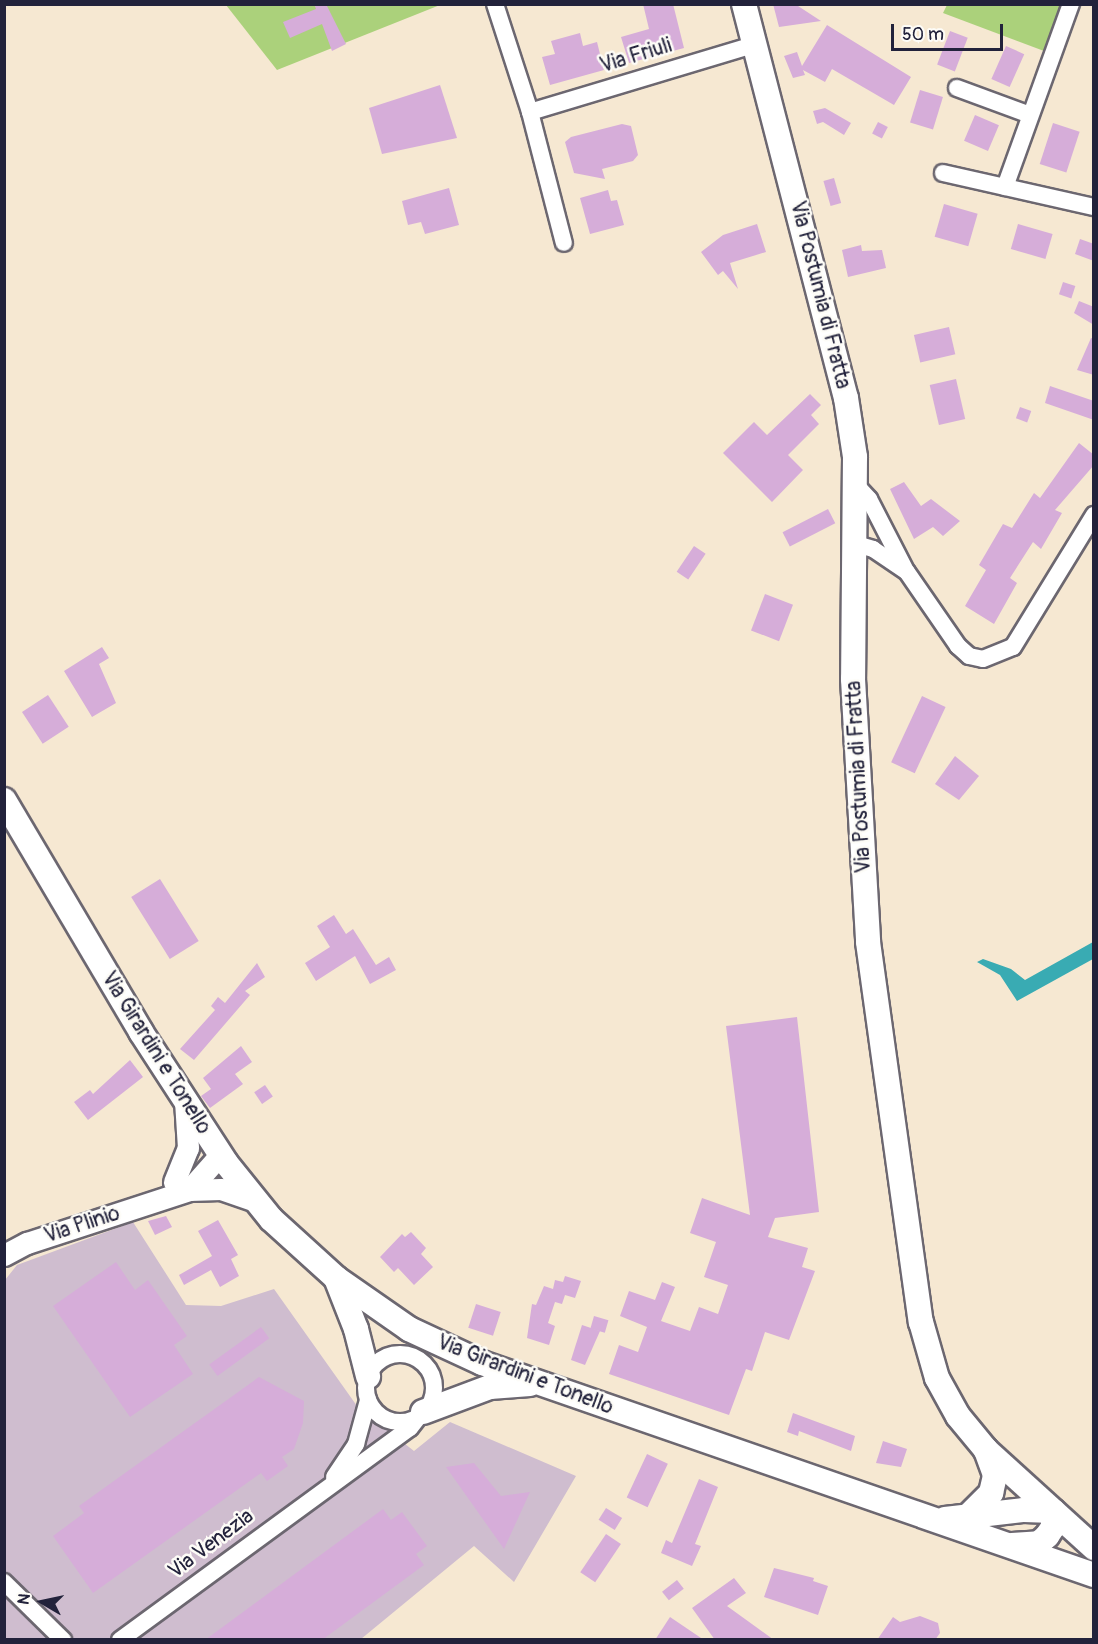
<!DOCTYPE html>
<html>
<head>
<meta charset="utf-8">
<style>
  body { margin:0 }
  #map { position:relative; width:1098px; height:1644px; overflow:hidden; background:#f6e8d2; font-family:Pangolin,sans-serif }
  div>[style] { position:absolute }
  .industrial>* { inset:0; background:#cfbdcf }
  .green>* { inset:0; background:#abd17b }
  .water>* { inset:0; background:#39abb3 }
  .building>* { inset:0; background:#d6add9; transform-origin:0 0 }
  .roads { filter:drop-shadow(2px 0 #6c6770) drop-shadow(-2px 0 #6c6770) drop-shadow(0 2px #6c6770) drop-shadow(0 -2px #6c6770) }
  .minor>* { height:16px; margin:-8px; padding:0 8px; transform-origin:8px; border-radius:8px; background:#fff }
  .minor>.ring { margin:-8px; padding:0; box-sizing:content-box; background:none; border:16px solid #fff; border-radius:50% }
  .tertiary>* { height:21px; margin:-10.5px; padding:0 10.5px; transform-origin:10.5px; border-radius:10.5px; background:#fff }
  .secondary>* { height:24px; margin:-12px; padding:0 12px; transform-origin:12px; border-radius:12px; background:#fff }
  span { translate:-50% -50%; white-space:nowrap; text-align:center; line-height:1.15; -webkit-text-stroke:5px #fdfcf7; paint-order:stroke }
  .street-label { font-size:21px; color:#22223b }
  .frame { position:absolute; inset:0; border:6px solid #22223b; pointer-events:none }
  .north { position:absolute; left:12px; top:1572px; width:60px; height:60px; -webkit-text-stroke:4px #fdfcf7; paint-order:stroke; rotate:279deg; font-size:16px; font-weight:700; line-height:24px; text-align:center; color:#22223b }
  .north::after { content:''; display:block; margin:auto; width:21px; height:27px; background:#22223b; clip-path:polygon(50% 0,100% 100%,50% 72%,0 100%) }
  .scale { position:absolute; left:891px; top:24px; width:112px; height:27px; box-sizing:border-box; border:3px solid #22223b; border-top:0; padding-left:8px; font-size:18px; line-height:21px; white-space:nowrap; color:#22223b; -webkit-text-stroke:4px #fdfcf7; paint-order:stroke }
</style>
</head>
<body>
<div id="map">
  <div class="industrial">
    <i style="clip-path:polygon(133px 1222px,186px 1305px,221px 1306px,274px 1289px,357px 1406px,414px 1451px,450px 1422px,576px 1476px,514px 1582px,474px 1546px,361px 1639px,5px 1640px,5px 1280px,17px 1265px)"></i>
  </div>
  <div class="green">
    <i style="clip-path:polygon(226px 5px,440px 5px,277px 70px)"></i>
    <i style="clip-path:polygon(947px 5px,1063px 5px,1044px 51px,943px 13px)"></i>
  </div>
  <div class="water">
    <i style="clip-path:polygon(1093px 942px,1093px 959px,1017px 1001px,1000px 975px,977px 962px,983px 959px,1011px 969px,1025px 980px)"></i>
  </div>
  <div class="building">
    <i style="clip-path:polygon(314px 4px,326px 4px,346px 44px,332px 51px,322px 24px,290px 38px,283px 22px,316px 9px)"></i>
    <i style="clip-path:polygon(643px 4px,673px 4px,684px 48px,629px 63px,621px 37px,649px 29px)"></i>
    <i style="clip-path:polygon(773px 4px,795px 4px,821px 21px,779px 27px)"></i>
    <i style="clip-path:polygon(827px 25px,911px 77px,894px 105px,832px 69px,825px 82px,803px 70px,805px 75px,793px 78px,784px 56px,797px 52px,802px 66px)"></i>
    <i style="left:950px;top:31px;width:19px;height:36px;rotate:21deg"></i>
    <i style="clip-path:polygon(580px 33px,583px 46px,597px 42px,604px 70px,550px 85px,542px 57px,555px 54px,551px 41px)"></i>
    <i style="left:1006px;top:46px;width:20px;height:36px;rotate:24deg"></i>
    <i style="clip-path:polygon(440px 85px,457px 138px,382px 154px,369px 108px)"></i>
    <i style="left:920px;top:90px;width:24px;height:34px;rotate:17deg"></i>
    <i style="clip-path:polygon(825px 108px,851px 123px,844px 135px,823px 122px,817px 124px,813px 111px)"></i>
    <i style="left:975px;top:115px;width:26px;height:28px;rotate:23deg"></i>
    <i style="left:878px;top:122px;width:11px;height:13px;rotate:27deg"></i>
    <i style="left:1053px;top:123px;width:28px;height:43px;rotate:18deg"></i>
    <i style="clip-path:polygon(622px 124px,631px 126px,638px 155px,633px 161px,602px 169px,605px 179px,574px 173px,565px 142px,571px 137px)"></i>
    <i style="left:834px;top:178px;width:26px;height:11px;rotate:74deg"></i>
    <i style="clip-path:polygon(449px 188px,459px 225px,425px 234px,421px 222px,408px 225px,402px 201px)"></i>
    <i style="clip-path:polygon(608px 190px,611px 201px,617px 200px,624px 225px,590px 234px,580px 198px)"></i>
    <i style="left:944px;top:204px;width:35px;height:34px;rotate:16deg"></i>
    <i style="clip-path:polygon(757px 224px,766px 252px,730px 263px,738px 289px,723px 271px,718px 275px,701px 252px,723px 235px)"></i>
    <i style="left:1018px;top:224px;width:36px;height:26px;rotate:16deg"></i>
    <i style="clip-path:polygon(1080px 239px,1094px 244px,1094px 261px,1075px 254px)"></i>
    <i style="clip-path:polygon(861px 245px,862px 251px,882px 250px,886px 268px,848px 277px,842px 250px)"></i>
    <i style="left:1063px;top:282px;width:13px;height:13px;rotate:18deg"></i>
    <i style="clip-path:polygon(1079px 301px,1094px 307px,1094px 325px,1074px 313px)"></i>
    <i style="left:949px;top:327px;width:28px;height:36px;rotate:77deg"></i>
    <i style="clip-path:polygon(1091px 338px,1094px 339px,1094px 375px,1077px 370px)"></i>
    <i style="left:956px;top:379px;width:41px;height:27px;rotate:77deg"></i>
    <i style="clip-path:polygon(1050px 386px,1094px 401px,1094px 420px,1045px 403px)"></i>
    <i style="clip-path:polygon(810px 394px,821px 405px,811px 415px,819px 424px,788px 455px,803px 470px,772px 502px,723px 453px,754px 422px,767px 435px)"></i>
    <i style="left:1020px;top:407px;width:12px;height:12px;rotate:20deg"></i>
    <i style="clip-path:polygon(1079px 443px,1094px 455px,1094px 465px,1055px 510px,1062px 513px,1041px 549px,1033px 542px,1010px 578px,1017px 583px,994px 624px,965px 606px,986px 570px,979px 565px,1003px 524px,1012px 528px,1034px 493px,1040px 498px)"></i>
    <i style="clip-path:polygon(904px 482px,921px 506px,931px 499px,960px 521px,943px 536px,933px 527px,914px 539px,890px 489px)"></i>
    <i style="left:828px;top:509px;width:16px;height:51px;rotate:63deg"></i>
    <i style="left:694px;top:546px;width:14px;height:31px;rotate:34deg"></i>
    <i style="left:765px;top:594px;width:30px;height:39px;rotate:21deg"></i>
    <i style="clip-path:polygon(102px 647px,109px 658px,99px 664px,116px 703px,92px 717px,64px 671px)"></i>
    <i style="left:48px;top:695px;width:38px;height:31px;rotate:57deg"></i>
    <i style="left:922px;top:696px;width:26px;height:73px;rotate:25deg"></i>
    <i style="clip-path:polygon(955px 756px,979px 776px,959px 800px,935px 784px)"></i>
    <i style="left:160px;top:879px;width:73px;height:34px;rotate:58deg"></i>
    <i style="clip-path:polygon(334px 915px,346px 934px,353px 929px,376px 965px,389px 957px,396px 970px,370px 984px,355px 956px,316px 981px,305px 963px,330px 947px,317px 926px)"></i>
    <i style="clip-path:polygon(257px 963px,265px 977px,245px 991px,250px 995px,194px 1060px,180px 1049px,215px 1010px,211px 1006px,218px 997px,225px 1003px)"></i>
    <i style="clip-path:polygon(797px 1017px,819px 1212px,775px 1218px,768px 1237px,808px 1248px,802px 1267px,815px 1271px,789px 1340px,765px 1332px,752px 1371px,746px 1369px,729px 1415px,609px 1374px,619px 1345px,638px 1352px,647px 1327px,620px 1316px,629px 1291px,655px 1300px,662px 1282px,675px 1287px,661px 1321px,690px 1331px,699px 1307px,718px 1314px,728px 1285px,704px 1277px,716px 1242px,690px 1233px,702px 1198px,750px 1215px,726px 1026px)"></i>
    <i style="clip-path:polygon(241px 1046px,252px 1062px,235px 1074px,243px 1084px,210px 1108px,201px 1096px,211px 1089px,203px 1078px)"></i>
    <i style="clip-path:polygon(130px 1060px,143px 1077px,88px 1120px,74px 1102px,90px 1090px,93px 1094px)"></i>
    <i style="left:265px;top:1085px;width:14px;height:13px;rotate:56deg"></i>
    <i style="clip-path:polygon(166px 1216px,172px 1227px,155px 1235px,148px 1221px)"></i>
    <i style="clip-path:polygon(218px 1220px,238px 1255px,231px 1259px,239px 1276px,220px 1287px,211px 1270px,184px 1285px,179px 1275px,212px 1256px,198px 1231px)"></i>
    <i style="clip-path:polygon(411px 1232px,426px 1248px,421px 1254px,433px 1267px,414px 1285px,398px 1268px,394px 1272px,380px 1257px,402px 1234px,405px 1237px)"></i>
    <i style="clip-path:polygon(116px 1262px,135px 1290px,148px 1280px,187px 1336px,174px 1345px,193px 1374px,130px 1417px,53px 1306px)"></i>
    <i style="clip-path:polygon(565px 1276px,581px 1281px,575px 1298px,565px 1295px,562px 1304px,555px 1302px,548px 1323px,555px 1326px,549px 1345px,527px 1338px,532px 1304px,536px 1305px,544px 1286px,553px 1289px,555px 1280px,563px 1282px)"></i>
    <i style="left:476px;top:1304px;width:26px;height:25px;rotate:18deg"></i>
    <i style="left:594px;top:1316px;width:15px;height:13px;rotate:16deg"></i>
    <i style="clip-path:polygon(582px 1325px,600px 1331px,585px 1365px,571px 1360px)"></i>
    <i style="left:261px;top:1327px;width:14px;height:64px;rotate:54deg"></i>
    <i style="clip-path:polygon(259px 1377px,304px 1401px,303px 1423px,294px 1449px,282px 1457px,288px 1466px,267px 1481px,261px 1473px,93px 1593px,53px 1536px,84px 1513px,79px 1506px)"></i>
    <i style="clip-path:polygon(793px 1413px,855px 1436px,851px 1451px,799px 1431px,798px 1436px,787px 1432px)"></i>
    <i style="clip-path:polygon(883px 1441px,907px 1449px,901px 1467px,876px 1463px)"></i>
    <i style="left:647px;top:1454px;width:23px;height:48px;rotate:25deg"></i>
    <i style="clip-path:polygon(474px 1463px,501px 1496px,530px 1492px,504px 1549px,446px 1467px)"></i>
    <i style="clip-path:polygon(699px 1479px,718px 1487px,695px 1544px,701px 1546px,692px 1566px,661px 1553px,666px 1540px,672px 1543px)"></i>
    <i style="left:606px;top:1508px;width:19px;height:14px;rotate:32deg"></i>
    <i style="clip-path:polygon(383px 1509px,391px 1520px,402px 1512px,427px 1546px,416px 1554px,424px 1565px,322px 1640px,205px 1640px)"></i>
    <i style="left:606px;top:1534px;width:18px;height:46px;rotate:34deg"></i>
    <i style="clip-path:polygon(774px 1568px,814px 1578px,813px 1581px,828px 1586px,818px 1615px,764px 1597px)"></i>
    <i style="clip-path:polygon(734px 1578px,746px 1593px,727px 1606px,774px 1640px,715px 1640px,692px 1608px)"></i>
    <i style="left:677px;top:1580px;width:11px;height:19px;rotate:52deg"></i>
    <i style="clip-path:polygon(920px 1616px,938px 1623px,940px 1633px,935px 1640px,877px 1640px,893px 1617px,900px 1622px)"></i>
    <i style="clip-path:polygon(670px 1617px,704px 1640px,655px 1640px)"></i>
  </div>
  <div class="roads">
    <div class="minor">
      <i style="left:495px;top:4px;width:114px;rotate:72deg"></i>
      <i style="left:530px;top:112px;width:236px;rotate:-16.7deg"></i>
      <i style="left:957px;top:88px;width:78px;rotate:20.3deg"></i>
      <i style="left:530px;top:112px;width:135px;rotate:75.5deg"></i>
      <i style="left:943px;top:173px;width:155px;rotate:12.7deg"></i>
      <i style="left:1005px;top:187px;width:195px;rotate:-70.2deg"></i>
      <i style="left:857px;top:486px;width:18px;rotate:47deg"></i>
      <i style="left:869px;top:499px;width:79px;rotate:62.8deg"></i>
      <i style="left:856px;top:544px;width:18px;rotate:16deg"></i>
      <i style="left:873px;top:549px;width:41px;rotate:34.1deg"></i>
      <i style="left:907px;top:572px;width:90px;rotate:55.4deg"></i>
      <i style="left:958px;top:646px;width:15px;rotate:42deg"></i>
      <i style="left:969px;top:656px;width:14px;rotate:12deg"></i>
      <i style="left:983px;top:659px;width:32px;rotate:-22deg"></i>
      <i style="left:1013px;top:647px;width:155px;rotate:-58.5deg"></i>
      <i class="ring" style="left:366px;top:1354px;width:52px;height:52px"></i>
      <i style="left:334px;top:1477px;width:40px;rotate:-56deg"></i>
      <i style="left:356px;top:1444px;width:46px;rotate:-74.7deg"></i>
      <i style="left:4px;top:1582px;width:83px;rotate:44.5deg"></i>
      <i style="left:120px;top:1640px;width:359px;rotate:-36.2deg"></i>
      <i style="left:410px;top:1428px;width:18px;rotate:-52deg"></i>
    </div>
    <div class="tertiary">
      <i style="left:174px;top:1182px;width:37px;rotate:-68deg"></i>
      <i style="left:188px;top:1148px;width:48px;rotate:-93.6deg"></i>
      <i style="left:189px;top:1190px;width:32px;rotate:-2deg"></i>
      <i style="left:221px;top:1189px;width:36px;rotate:19deg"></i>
      <i style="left:4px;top:1255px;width:26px;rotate:-28deg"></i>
      <i style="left:27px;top:1243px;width:170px;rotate:-18.1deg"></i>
      <i style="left:189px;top:1190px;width:47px;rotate:-48.5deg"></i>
    </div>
    <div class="secondary">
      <i style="left:744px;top:4px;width:407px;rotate:75.5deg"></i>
      <i style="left:846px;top:398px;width:60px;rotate:81.3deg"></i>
      <i style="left:855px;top:457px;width:222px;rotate:90.5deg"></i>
      <i style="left:853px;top:679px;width:263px;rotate:86.7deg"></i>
      <i style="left:868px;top:942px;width:384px;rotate:82.1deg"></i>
      <i style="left:921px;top:1322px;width:58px;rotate:74.1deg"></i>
      <i style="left:937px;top:1378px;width:43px;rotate:61.1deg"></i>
      <i style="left:958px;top:1416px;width:44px;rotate:50.5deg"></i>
      <i style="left:986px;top:1450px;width:146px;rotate:42.2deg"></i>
      <i style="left:4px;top:800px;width:269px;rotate:59.4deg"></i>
      <i style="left:141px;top:1032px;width:156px;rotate:57deg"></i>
      <i style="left:226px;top:1163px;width:72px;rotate:51.2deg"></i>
      <i style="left:271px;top:1219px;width:88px;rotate:42.2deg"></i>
      <i style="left:336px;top:1278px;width:89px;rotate:34.9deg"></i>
      <i style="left:409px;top:1329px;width:81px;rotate:25deg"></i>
      <i style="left:482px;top:1363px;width:648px;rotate:19.11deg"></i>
      <i style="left:336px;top:1278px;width:55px;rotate:68.6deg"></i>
      <i style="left:356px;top:1329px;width:49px;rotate:75.7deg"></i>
      <i style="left:423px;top:1412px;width:72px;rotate:-20.5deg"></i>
      <i style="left:490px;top:1387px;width:40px;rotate:-4.3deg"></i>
      <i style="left:968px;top:1516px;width:33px;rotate:-45deg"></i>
      <i style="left:991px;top:1493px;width:18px;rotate:-77deg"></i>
      <i style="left:995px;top:1475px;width:27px;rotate:-110deg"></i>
      <i style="left:945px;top:1519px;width:80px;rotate:-6.5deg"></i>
      <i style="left:1024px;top:1510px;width:29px;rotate:2deg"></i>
      <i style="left:1012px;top:1545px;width:27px;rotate:-4deg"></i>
      <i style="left:1039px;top:1543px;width:11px;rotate:-41deg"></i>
      <i style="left:1047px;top:1536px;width:11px;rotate:-56deg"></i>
      <i style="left:1053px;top:1527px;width:16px;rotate:-90deg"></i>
    </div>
  </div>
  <div class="street-label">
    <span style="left:636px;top:56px;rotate:-17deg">Via Friuli</span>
    <span style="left:820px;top:295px;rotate:76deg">Via Postumia di Fratta</span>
    <span style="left:859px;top:777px;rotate:-93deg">Via Postumia di Fratta</span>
    <span style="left:156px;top:1053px;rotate:58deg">Via Girardini e Tonello</span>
    <span style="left:82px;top:1225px;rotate:-18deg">Via Plinio</span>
    <span style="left:525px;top:1375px;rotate:21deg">Via Girardini e Tonello</span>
    <span style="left:211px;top:1544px;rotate:-37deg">Via Venezia</span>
  </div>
  <div class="frame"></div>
  <div class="north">N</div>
  <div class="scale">50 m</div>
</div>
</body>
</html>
